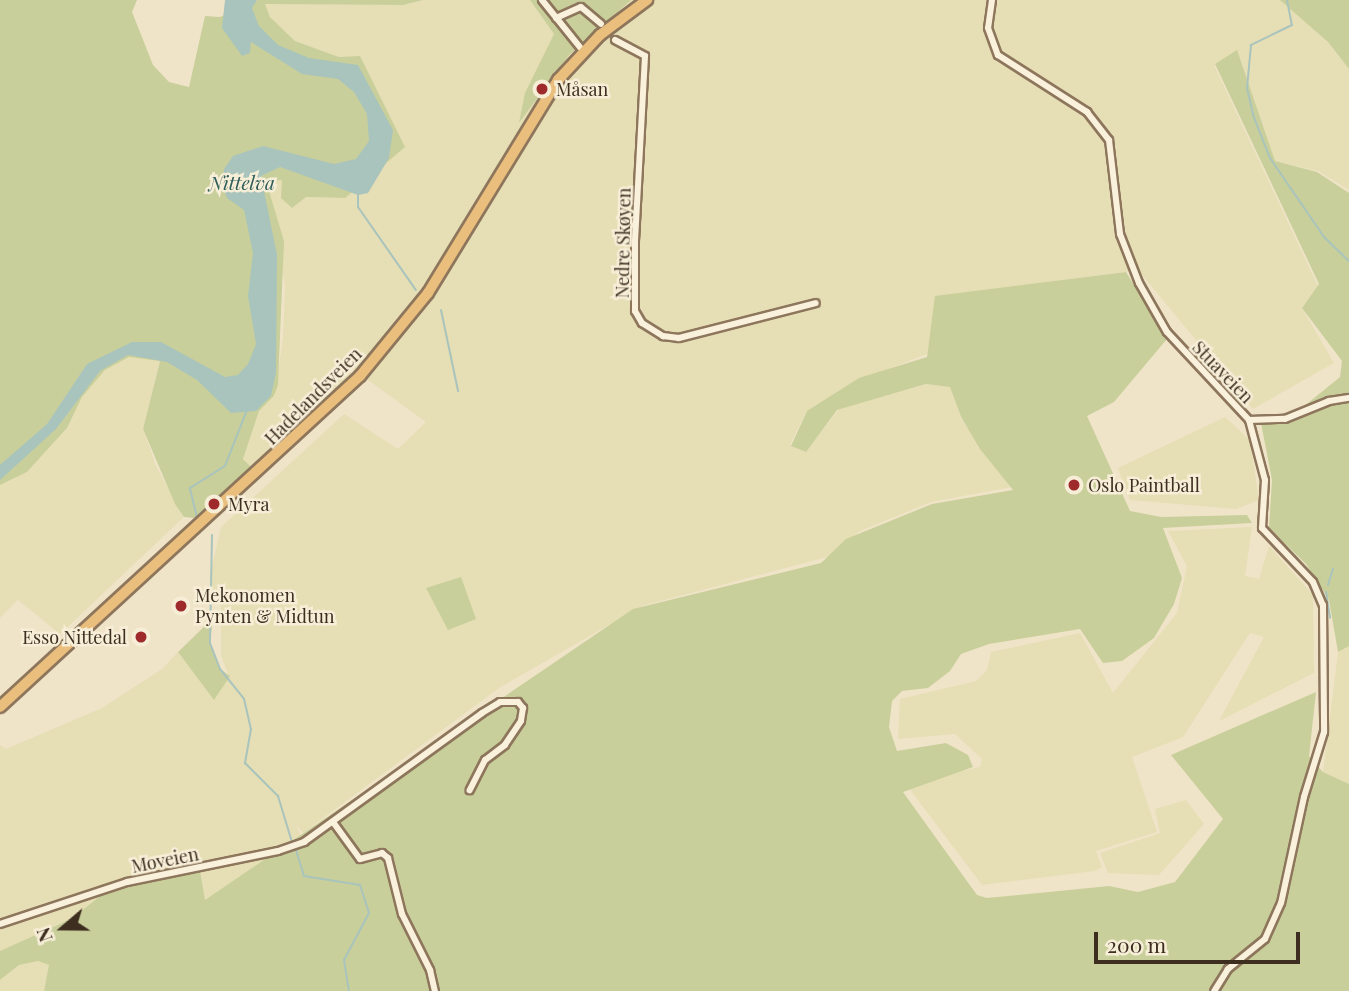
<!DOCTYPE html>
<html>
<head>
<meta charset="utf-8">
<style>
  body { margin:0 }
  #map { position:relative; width:1349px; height:991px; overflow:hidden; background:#f0e4c8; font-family:"Playfair Display",serif }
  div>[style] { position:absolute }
  .farmland>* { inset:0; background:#e6deb5 }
  .green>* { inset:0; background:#c9cf9b }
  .water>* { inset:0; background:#a9c4bc }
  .stream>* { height:2px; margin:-1px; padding:0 1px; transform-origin:1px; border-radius:1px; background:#a9c4bc }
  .roads { filter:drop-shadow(2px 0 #8d765c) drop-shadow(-2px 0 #8d765c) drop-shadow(0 2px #8d765c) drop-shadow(0 -2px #8d765c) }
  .minor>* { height:6px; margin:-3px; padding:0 3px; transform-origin:3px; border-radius:3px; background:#faf1dc }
  .trunk>* { height:10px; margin:-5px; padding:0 5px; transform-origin:5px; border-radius:5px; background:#eabe7c }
  .dots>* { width:19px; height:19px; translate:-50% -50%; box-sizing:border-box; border:4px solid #f7eed8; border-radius:50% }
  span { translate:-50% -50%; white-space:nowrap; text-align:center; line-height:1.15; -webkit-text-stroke:5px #f7eed8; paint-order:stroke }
  .poi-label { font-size:18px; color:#3d2e20 }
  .left { translate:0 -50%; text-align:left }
  .right { translate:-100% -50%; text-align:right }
  .street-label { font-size:18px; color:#3d2e20 }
  .water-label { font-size:19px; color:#2f5d5a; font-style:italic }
  .north { position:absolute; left:28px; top:893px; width:70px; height:70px; -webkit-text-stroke:5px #f7eed8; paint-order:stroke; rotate:250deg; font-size:19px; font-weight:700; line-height:28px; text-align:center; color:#3d2e20 }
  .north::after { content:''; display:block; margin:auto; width:24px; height:32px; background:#3d2e20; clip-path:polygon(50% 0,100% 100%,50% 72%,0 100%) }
  .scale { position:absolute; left:1094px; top:932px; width:206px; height:32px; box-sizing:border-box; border:4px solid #3d2e20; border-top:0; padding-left:9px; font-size:21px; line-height:24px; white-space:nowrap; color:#3d2e20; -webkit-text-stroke:5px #f7eed8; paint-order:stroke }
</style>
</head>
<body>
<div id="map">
  <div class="farmland">
    <i style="clip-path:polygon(423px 0,1281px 0,1327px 41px,1349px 69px,1349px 190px,1318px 171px,1274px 161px,1237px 52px,1214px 65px,1318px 286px,1302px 308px,1334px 363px,1253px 409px,1138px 270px,936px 297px,927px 354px,860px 380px,806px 412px,790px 445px,805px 452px,839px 409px,928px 384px,950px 387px,961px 419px,1012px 487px,931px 502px,860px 531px,827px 557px,642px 606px,499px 688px,303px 833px,296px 825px,304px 842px,281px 859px,204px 900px,199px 866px,113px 886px,71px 919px,0 951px,0 745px,6px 749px,102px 708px,162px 669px,178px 652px,214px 699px,229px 676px,221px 656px,221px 598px,211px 588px,210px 575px,221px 527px,344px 414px,398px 449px,426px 422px,350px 367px,333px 360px,353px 374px,251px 467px,243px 459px,259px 411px,275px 396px,283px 337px,285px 285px,265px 181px,282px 180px,306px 197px,345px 198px,339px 57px,295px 41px,270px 17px,265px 4px,403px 5px)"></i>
    <i style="clip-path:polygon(129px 357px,160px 360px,143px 429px,156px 466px,184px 517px,60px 634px,18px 600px,0 618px,0 485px,27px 472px,67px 428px,82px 397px,105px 370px)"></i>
    <i style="clip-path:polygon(1225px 417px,1250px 440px,1259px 500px,1236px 509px,1130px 500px,1118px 468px)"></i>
    <i style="clip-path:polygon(1252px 527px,1245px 576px,1259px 579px,1269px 546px,1313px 595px,1314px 673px,1219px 721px,1264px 637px,1250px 633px,1183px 737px,1132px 757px,1157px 832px,1096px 851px,1102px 867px,1095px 871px,982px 885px,905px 783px,980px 767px,982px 759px,955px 734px,898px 739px,900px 699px,976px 681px,987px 670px,991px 652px,1080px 633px,1113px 693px,1177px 613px,1187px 566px,1168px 531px)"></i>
    <i style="clip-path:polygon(1349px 646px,1349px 784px,1323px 772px,1338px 652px)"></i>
    <i style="clip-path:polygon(1186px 800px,1204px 824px,1159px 875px,1108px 873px,1100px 853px,1160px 833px,1155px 809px)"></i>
    <i style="clip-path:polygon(38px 961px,50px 965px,44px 991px,0 991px,0 980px,19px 965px)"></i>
  </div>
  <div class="green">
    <i style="clip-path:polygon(0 0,137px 0,132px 12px,153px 65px,169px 82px,189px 87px,205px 16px,220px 17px,257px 0,423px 0,403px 5px,265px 4px,270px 17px,295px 41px,339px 57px,360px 56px,405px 147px,345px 198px,306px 197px,292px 208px,281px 198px,282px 180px,266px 181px,284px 241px,278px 385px,274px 396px,259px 411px,243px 459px,251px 467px,194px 518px,184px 517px,175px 504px,143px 429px,160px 361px,129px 357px,105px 370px,82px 397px,67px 428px,27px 472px,0 485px)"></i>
    <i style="clip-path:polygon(530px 0,631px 0,569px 55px,519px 123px,525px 93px,554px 34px)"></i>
    <i style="clip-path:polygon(1280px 0,1349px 0,1349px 69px,1328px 42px)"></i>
    <i style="clip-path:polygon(1237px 50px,1275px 161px,1317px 172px,1349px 193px,1349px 646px,1338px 652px,1329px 600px,1306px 564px,1269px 528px,1272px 480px,1261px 423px,1297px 412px,1340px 377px,1342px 361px,1302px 308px,1319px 284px,1215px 64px)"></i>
    <i style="clip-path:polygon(1126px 272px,1167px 339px,1114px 402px,1087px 416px,1130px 511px,1161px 517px,1247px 515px,1252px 523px,1163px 528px,1182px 578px,1174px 604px,1154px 638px,1122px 661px,1103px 663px,1080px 629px,989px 644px,961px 654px,950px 671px,928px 688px,902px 691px,892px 701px,889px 727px,897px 751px,946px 743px,968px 755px,973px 767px,903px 792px,977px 895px,987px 898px,1109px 886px,1138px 892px,1175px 882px,1223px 819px,1171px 755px,1316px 692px,1309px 756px,1323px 772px,1349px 784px,1349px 991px,44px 991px,49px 965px,38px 961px,19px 965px,0 980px,0 951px,71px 919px,113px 886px,199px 865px,205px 900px,633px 609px,821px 563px,846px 539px,932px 504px,1013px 490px,980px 449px,961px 417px,950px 387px,926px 384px,837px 410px,806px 452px,791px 446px,807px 411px,859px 378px,927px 357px,935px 296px)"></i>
    <i style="clip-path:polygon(461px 577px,476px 619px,448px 630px,426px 588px)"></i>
    <i style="clip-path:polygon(213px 618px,210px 643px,220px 669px,230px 676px,214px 700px,178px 652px)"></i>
  </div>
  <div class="water">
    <i style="clip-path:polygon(225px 0,257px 0,252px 8px,259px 26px,278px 45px,309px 58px,358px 65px,393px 130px,389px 158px,368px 193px,358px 195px,280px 167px,261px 176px,277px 255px,276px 373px,271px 396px,256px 411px,231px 413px,197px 380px,167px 362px,128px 355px,100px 371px,56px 429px,0 480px,0 465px,47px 424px,87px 364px,132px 342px,161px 342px,225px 377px,238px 375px,248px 364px,256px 344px,248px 296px,253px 253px,244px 210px,227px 198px,222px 184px,224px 169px,233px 156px,263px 146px,334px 164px,356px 159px,369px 141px,367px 114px,354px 92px,338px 79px,302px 74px,251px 42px,250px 53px,242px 56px,222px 28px)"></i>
  </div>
  <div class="stream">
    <i style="left:1287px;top:0;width:25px;rotate:79deg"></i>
    <i style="left:1292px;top:25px;width:46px;rotate:154deg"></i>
    <i style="left:1251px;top:45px;width:43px;rotate:95.3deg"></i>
    <i style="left:1247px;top:88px;width:28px;rotate:77deg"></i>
    <i style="left:1253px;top:115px;width:46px;rotate:68.4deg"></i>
    <i style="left:1270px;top:158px;width:96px;rotate:55.6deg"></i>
    <i style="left:1324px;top:237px;width:35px;rotate:44deg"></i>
    <i style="left:358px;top:195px;width:12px;rotate:90deg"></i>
    <i style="left:358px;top:207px;width:101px;rotate:55.1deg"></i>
    <i style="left:441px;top:310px;width:83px;rotate:78.1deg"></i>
    <i style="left:197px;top:517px;width:30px;rotate:-104deg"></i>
    <i style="left:190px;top:488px;width:41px;rotate:-32.2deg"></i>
    <i style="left:225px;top:466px;width:60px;rotate:-68.6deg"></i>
    <i style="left:212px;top:535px;width:108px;rotate:91.1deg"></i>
    <i style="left:210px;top:643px;width:28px;rotate:69deg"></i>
    <i style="left:220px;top:669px;width:38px;rotate:51deg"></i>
    <i style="left:244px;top:699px;width:31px;rotate:77deg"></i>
    <i style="left:251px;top:729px;width:35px;rotate:100deg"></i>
    <i style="left:245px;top:763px;width:47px;rotate:45deg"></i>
    <i style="left:278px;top:796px;width:48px;rotate:73.1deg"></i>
    <i style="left:1328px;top:585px;width:17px;rotate:-73deg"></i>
    <i style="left:1326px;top:592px;width:26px;rotate:81deg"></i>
    <i style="left:296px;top:850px;width:27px;rotate:73deg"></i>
    <i style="left:304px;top:876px;width:57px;rotate:9.1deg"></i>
    <i style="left:360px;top:885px;width:29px;rotate:72deg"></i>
    <i style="left:369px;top:913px;width:53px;rotate:118deg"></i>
    <i style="left:344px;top:960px;width:31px;rotate:81deg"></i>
  </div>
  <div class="roads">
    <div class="minor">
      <i style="left:542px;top:0;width:65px;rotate:51.2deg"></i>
      <i style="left:992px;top:0;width:28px;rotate:98deg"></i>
      <i style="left:988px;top:28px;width:29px;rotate:70deg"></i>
      <i style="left:998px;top:55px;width:106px;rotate:32.6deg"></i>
      <i style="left:1087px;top:112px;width:36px;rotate:52deg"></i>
      <i style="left:1109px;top:140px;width:95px;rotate:83.3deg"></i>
      <i style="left:1120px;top:234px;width:53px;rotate:68.8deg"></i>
      <i style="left:1139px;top:283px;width:56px;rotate:60.3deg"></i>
      <i style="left:1167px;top:332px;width:120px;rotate:47deg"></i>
      <i style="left:1249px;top:420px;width:62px;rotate:75.1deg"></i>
      <i style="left:1265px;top:480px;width:48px;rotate:93.6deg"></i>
      <i style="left:1262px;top:528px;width:74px;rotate:46.6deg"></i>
      <i style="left:1313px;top:582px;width:25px;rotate:67deg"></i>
      <i style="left:1323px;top:605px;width:127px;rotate:89.5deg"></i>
      <i style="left:1324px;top:732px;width:68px;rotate:107.1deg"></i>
      <i style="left:1304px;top:797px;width:108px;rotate:102.2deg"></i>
      <i style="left:1281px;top:903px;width:39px;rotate:114deg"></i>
      <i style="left:1265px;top:939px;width:48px;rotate:141deg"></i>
      <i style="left:1228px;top:969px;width:26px;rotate:122deg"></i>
      <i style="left:556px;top:18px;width:27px;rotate:-24deg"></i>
      <i style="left:581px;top:7px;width:26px;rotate:40deg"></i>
      <i style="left:615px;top:40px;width:34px;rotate:28deg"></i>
      <i style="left:645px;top:56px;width:184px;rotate:93.1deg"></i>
      <i style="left:635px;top:240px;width:71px;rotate:90deg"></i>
      <i style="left:635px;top:311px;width:14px;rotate:60deg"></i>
      <i style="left:642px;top:323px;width:25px;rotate:32deg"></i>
      <i style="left:663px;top:336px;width:16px;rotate:7deg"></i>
      <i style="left:679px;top:338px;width:141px;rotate:-14.3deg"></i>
      <i style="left:1249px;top:420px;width:36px;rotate:-2deg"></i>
      <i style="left:1285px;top:419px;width:48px;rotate:-22.2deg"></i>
      <i style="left:1329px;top:401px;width:20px;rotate:-9deg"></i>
      <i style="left:333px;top:822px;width:46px;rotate:53.9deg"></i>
      <i style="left:360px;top:859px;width:23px;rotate:-15deg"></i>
      <i style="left:382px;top:853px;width:8px;rotate:40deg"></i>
      <i style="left:388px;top:858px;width:58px;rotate:76deg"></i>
      <i style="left:402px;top:914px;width:63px;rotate:63.4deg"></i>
      <i style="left:430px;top:970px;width:22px;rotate:77deg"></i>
      <i style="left:0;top:924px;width:134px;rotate:-18.3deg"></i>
      <i style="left:127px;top:882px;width:154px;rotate:-11.6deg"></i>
      <i style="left:278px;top:851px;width:28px;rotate:-19deg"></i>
      <i style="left:304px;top:842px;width:220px;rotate:-35.9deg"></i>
      <i style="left:482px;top:713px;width:21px;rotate:-31deg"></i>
      <i style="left:500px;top:702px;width:18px"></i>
      <i style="left:518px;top:702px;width:8px;rotate:50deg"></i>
      <i style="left:523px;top:708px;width:13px;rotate:99deg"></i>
      <i style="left:521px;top:721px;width:29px;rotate:124deg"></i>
      <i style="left:505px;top:745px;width:25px;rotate:143deg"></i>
      <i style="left:485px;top:760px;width:34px;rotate:117deg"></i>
    </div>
    <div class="trunk">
      <i style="left:0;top:707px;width:489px;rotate:-42.6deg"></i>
      <i style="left:360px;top:376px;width:107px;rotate:-50.7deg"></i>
      <i style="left:428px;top:293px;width:250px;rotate:-58.6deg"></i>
      <i style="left:558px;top:80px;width:62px;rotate:-47deg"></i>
      <i style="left:600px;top:35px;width:59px;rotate:-36.7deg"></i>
    </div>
  </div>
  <div class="dots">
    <i style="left:542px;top:89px;background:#9e2a2b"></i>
    <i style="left:1074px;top:485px;background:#9e2a2b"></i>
    <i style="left:214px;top:504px;background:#9e2a2b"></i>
    <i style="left:181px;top:606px;background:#9e2a2b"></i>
    <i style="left:141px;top:637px;background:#9e2a2b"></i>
  </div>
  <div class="poi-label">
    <span class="left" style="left:556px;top:89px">Måsan</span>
    <span class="left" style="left:1088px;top:485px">Oslo Paintball</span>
    <span class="left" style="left:228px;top:504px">Myra</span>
    <span class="left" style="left:195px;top:606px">Mekonomen<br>Pynten &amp; Midtun</span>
    <span class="right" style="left:127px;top:637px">Esso Nittedal</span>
  </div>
  <div class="street-label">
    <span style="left:623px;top:243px;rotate:-89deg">Nedre Skøyen</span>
    <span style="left:1223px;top:372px;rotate:46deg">Stuaveien</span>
    <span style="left:313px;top:396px;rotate:-45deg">Hadelandsveien</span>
    <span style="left:165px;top:860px;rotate:-11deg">Moveien</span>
  </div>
  <div class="water-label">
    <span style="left:242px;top:183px">Nittelva</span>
  </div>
  <div class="north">N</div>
  <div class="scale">200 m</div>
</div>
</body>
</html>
